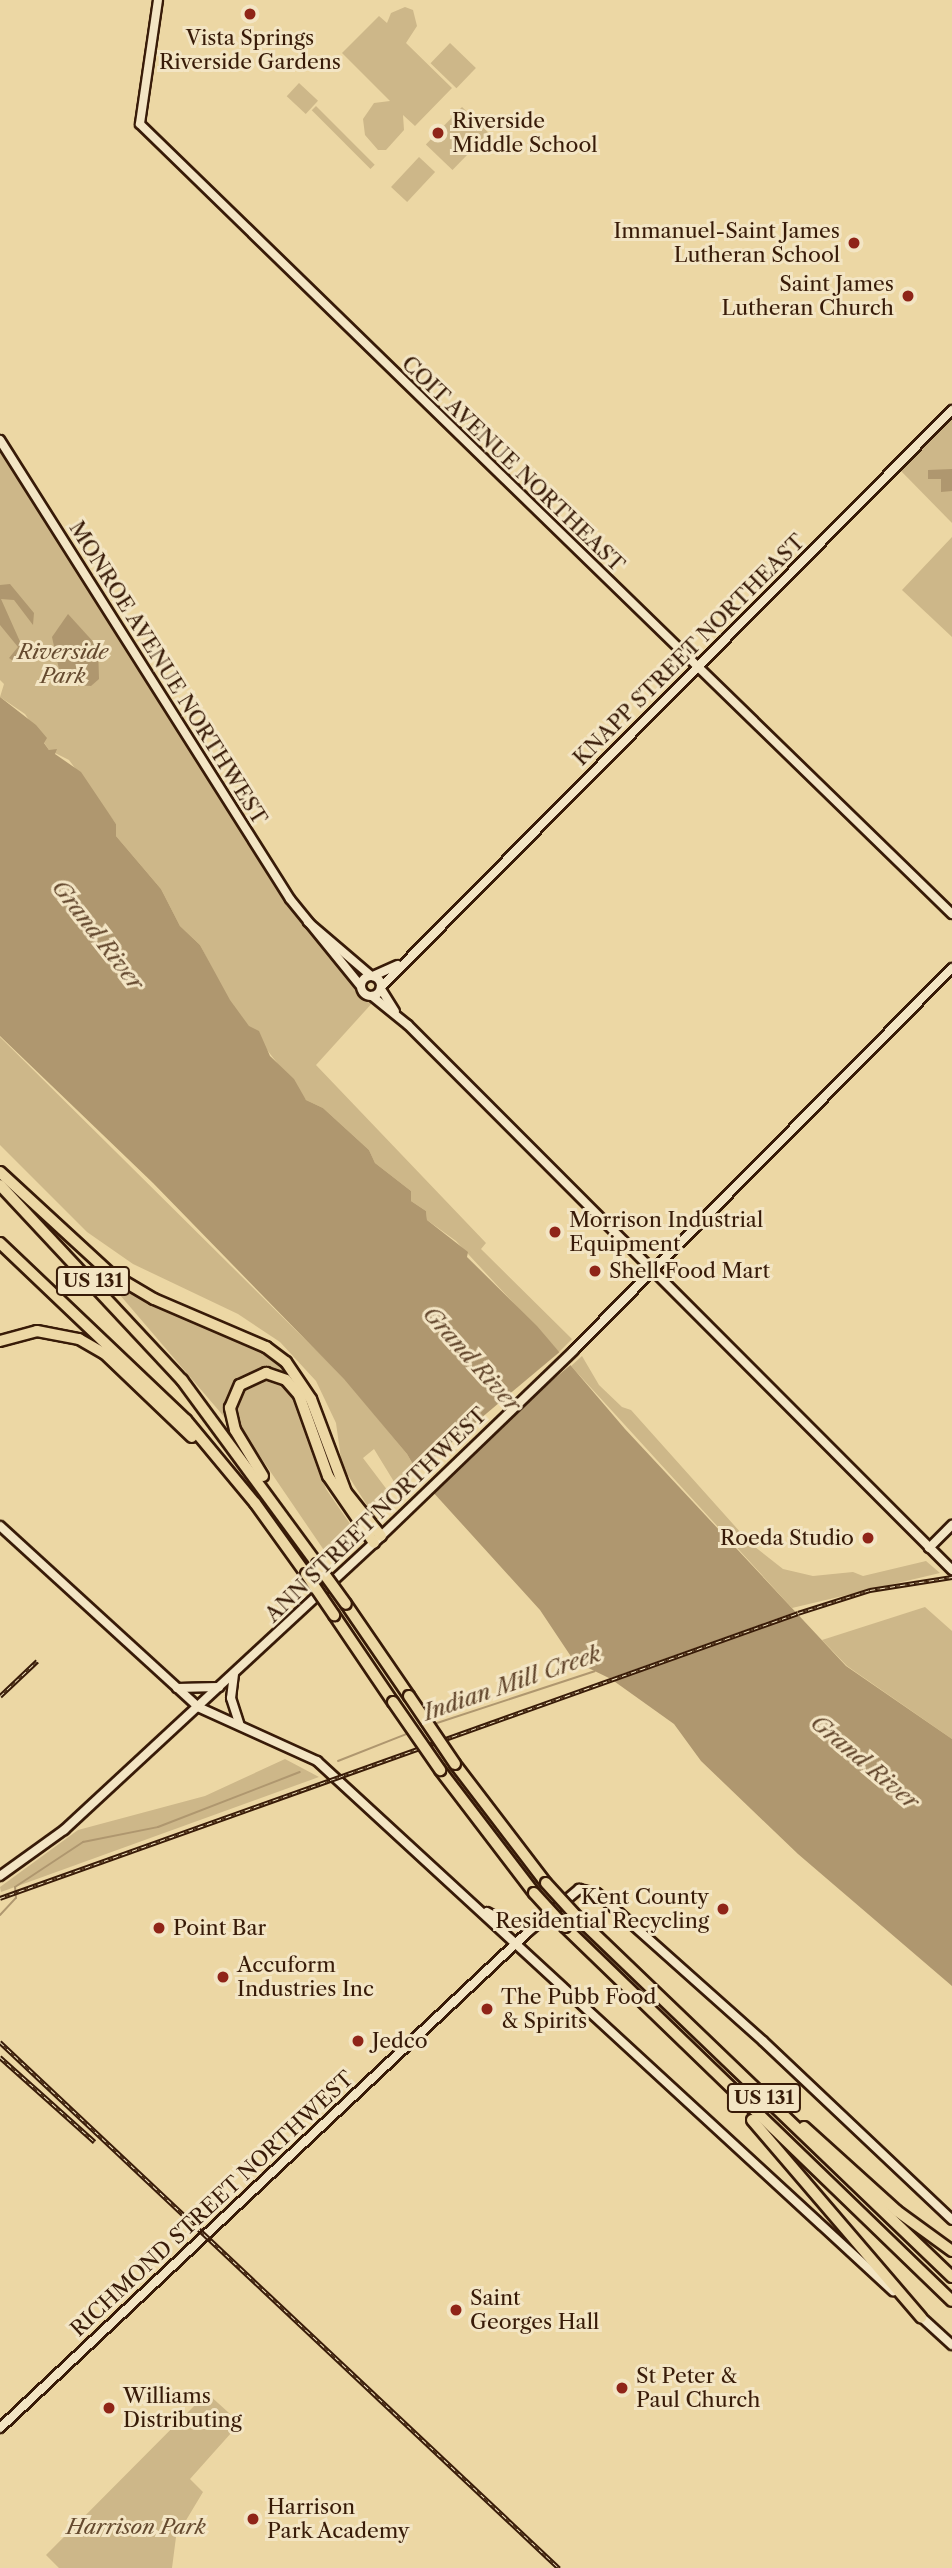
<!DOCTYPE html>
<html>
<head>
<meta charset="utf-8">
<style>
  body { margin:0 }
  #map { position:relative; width:952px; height:2568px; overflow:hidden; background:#ecd7a4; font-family:"Libre Caslon Text",serif }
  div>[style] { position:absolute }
  .green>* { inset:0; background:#cdb789; transform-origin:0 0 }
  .water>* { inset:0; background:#af976f }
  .pier>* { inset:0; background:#ecd7a4; transform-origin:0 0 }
  .stream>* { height:2px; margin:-1px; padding:0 1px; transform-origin:1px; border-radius:1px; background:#af976f }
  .roads { filter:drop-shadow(2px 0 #381b08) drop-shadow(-2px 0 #381b08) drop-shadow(0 2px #381b08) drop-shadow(0 -2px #381b08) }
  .secondary>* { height:8px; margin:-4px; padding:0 4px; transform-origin:4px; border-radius:4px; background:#f3e5c4 }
  .secondary>.ring { margin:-4px; padding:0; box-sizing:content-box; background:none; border:8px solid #f3e5c4; border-radius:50% }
  .highway>* { height:10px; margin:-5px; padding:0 5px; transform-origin:5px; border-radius:5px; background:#ecd7a4 }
  .rail>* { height:4.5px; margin-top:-2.25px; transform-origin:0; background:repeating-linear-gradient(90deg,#f3e5c4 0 5px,#381b08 0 10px); box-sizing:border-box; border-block:2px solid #381b08 }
  .bridges { filter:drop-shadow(2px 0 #381b08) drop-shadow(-2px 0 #381b08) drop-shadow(0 2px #381b08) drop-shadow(0 -2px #381b08) }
  .highway-bridge>* { height:10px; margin:-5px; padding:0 5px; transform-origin:5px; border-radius:5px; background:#ecd7a4 }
  .dots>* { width:19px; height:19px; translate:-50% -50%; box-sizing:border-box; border:4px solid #f3e5c4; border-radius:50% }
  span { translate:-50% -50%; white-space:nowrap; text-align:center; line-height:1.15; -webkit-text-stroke:6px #f3e5c4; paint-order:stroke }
  .shield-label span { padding:2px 5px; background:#f3e5c4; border:2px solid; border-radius:5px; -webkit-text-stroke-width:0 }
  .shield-label { font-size:19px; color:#381b08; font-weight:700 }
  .poi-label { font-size:21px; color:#381b08 }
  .left { translate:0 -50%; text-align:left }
  .right { translate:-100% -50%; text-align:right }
  .street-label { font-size:21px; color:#381b08 }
  .park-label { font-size:21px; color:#654a2f; font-style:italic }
  .water-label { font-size:23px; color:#62462c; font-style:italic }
</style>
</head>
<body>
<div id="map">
  <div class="green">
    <i style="clip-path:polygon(405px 7px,413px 10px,417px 26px,406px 43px,452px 88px,415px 126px,403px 115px,404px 130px,386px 150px,378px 150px,365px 135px,363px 119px,374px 103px,390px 101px,342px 53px,379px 16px,387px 23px,391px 13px)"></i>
    <i style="left:450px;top:43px;width:36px;height:28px;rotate:44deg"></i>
    <i style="left:299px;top:83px;width:26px;height:18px;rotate:43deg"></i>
    <i style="left:316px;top:106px;width:83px;height:6px;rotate:45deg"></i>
    <i style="left:462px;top:107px;width:37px;height:52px;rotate:44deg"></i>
    <i style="left:419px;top:157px;width:22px;height:41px;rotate:43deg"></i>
    <i style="clip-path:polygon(952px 419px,952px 523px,901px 471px)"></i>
    <i style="clip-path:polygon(0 448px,287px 902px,304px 927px,352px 976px,360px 994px,374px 1001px,316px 1065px,486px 1243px,481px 1249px,572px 1339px,559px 1352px,456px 1241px,427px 1220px,426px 1211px,411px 1201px,411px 1191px,375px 1163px,369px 1150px,323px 1108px,306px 1100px,229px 1001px,200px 945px,180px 926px,161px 889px,116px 836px,116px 824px,69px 760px,49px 750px,25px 714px,0 697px,4px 684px,0 680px)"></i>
    <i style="clip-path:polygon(952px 537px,952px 637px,902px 590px)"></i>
    <i style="clip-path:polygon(0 1037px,345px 1379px,407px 1454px,415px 1468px,396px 1485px,374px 1449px,363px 1458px,391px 1495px,372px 1513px,342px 1466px,336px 1423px,316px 1381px,280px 1342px,238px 1314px,133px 1264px,87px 1232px,0 1145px)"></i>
    <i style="clip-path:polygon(96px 1267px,259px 1348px,281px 1363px,296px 1381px,277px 1371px,248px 1375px,230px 1394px,226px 1419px)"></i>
    <i style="clip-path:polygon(582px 1356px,599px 1385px,622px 1407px,631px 1410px,750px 1543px,783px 1569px,813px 1576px,853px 1572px,863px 1576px,926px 1561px,940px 1573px,792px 1608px,571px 1366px)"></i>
    <i style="clip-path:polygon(269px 1379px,282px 1384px,295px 1397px,326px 1489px,355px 1531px,349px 1547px,332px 1562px,240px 1427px,235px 1409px,244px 1389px)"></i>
    <i style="clip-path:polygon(925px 1607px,952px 1631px,952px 1739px,847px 1666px,822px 1640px)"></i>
    <i style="clip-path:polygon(285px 1759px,319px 1777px,1px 1892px,0 1887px,78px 1830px,205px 1796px)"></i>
    <i style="clip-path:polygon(207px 2393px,240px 2423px,190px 2479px,203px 2492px,176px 2537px,172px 2568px,59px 2568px,46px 2555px)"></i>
  </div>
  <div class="water">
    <i style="clip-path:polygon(952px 469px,952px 491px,941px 492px,941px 479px,928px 479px,928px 470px)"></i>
    <i style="clip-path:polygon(10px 584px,34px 613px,33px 625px,14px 600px,1px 599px,22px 646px,20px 660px,15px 662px,9px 658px,18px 647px,0 625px,0 585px)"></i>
    <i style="clip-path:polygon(68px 614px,98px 647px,99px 679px,91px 686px,77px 685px,60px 674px,52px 637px)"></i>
    <i style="clip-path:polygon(0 697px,36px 725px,47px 738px,44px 743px,49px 750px,57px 749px,55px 754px,81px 772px,116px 824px,116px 836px,161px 889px,180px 926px,200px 945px,230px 1000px,249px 1026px,259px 1031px,270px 1056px,294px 1079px,306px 1100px,323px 1108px,369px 1150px,375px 1163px,411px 1191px,411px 1201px,426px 1211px,427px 1220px,468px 1252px,467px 1257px,537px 1326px,625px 1429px,846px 1666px,952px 1739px,952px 1986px,798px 1854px,701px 1761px,674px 1724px,611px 1679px,574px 1661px,540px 1610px,422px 1480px,407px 1454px,344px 1379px,153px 1183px,0 1036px)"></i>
  </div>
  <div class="pier">
    <i style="left:562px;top:1350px;width:17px;height:192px;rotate:50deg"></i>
    <i style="clip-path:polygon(798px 1611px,799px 1614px,609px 1683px,605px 1680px)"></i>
  </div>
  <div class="stream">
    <i style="left:434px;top:1724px;width:169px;rotate:-18.2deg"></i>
    <i style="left:338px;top:1761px;width:76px;rotate:-21.5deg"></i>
    <i style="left:0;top:1915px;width:23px;rotate:-47deg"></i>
    <i style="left:16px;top:1898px;width:11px;rotate:-95deg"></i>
    <i style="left:15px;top:1887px;width:82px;rotate:-33.5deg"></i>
    <i style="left:83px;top:1842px;width:76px;rotate:-11.3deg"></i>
    <i style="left:158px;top:1827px;width:152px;rotate:-21.2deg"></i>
  </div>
  <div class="roads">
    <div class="secondary">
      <i style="left:158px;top:0;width:125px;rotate:98.3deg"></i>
      <i style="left:140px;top:124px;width:1133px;rotate:44.21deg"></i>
      <i style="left:0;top:440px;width:543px;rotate:57.71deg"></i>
      <i style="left:290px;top:899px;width:111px;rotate:50.9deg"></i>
      <i style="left:308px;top:922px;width:82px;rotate:40.5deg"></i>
      <i class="ring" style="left:361px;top:976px;width:12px;height:12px"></i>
      <i style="left:373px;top:976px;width:27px;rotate:-24deg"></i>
      <i style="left:381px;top:987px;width:812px;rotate:-45.3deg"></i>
      <i style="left:381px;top:989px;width:26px;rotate:58deg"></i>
      <i style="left:372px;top:996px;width:46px;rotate:38.9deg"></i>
      <i style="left:408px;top:1025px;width:770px;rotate:45.05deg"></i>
      <i style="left:0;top:1526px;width:268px;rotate:42.4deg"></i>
      <i style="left:198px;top:1707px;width:131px;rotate:24.4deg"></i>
      <i style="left:317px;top:1761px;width:783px;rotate:42.62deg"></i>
      <i style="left:929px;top:1548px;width:33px;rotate:-45deg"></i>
      <i style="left:234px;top:1674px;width:24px;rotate:97deg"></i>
      <i style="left:231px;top:1698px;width:28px;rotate:72deg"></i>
      <i style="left:177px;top:1688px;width:42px;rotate:-1.4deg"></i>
      <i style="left:0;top:1876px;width:79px;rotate:-35.7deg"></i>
      <i style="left:64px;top:1830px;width:432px;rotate:-42.8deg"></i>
      <i style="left:381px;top:1536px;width:267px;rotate:-43.9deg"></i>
      <i style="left:573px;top:1351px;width:539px;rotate:-45.3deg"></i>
      <i style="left:487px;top:1912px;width:25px;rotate:29deg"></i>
      <i style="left:509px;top:1924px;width:27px;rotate:-4deg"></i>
      <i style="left:918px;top:2314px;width:46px;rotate:42.4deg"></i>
      <i style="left:0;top:2428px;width:724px;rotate:-43.21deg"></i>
      <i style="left:528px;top:1932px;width:67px;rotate:-40.1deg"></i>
      <i style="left:579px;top:1889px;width:18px;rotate:13deg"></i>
      <i style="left:597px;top:1893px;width:222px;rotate:41.7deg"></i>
      <i style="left:763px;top:2041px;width:260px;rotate:43.4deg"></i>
    </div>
    <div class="highway">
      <i style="left:0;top:1172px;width:149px;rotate:42.6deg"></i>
      <i style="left:110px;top:1273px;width:51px;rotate:30.6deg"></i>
      <i style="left:154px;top:1299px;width:122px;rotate:23.2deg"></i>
      <i style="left:266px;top:1347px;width:25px;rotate:37deg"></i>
      <i style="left:286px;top:1362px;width:45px;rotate:56deg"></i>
      <i style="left:311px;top:1399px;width:99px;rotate:69.4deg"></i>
      <i style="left:346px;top:1492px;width:56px;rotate:51.5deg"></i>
      <i style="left:0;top:1185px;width:267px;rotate:47deg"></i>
      <i style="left:182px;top:1380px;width:228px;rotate:53.7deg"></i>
      <i style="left:0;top:1243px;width:257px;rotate:43.6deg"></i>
      <i style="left:186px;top:1420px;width:108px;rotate:50.3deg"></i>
      <i style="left:255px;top:1503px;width:87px;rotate:54.3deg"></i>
      <i style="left:0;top:1341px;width:38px;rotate:-15deg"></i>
      <i style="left:37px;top:1331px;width:43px;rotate:10.8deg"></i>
      <i style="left:79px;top:1339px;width:30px;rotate:30deg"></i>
      <i style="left:105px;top:1354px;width:120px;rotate:43.7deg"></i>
      <i style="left:263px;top:1476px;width:54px;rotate:-121.3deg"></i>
      <i style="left:235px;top:1430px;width:23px;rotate:-103deg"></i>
      <i style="left:230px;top:1408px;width:25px;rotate:-67deg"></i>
      <i style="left:240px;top:1385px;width:29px;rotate:-25deg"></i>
      <i style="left:266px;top:1373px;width:21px;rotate:19deg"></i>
      <i style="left:286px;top:1380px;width:20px;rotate:49deg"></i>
      <i style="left:299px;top:1395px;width:86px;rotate:70.3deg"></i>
      <i style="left:328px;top:1476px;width:81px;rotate:55.5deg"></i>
      <i style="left:346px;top:1604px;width:112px;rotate:55.6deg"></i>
      <i style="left:334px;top:1615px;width:105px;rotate:55.9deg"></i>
      <i style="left:455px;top:1764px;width:150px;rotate:52.6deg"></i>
      <i style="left:440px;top:1770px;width:155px;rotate:52.6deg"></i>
      <i style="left:577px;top:1917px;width:520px;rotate:43.83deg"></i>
      <i style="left:565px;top:1927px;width:538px;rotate:44.02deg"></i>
      <i style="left:752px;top:2120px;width:260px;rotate:49.4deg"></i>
      <i style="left:804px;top:2127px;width:125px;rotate:42.1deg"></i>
      <i style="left:897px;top:2211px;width:68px;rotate:36deg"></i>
    </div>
  </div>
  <div class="rail">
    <i style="left:0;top:1696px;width:51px;rotate:-43.4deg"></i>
    <i style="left:0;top:1898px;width:847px;rotate:-19.65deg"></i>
    <i style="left:798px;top:1613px;width:76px;rotate:-17.7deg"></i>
    <i style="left:870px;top:1590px;width:83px;rotate:-9deg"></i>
    <i style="left:0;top:2042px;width:768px;rotate:43.26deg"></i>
    <i style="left:0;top:2057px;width:127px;rotate:41.8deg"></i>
  </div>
  <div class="bridges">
    <div class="highway-bridge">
      <i style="left:317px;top:1564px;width:49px;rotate:54.1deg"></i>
      <i style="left:306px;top:1574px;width:50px;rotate:55.7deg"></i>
      <i style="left:409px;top:1696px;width:82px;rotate:55.9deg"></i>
      <i style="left:393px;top:1702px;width:83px;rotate:55.3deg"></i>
      <i style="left:546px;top:1883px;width:46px;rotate:47.6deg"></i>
      <i style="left:534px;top:1893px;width:46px;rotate:47.6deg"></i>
    </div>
  </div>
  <div class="dots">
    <i style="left:250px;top:14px;background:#8f2418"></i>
    <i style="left:438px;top:133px;background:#8f2418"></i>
    <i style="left:854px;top:243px;background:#8f2418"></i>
    <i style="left:908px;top:296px;background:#8f2418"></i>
    <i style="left:555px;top:1232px;background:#8f2418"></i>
    <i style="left:595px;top:1271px;background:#8f2418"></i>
    <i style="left:868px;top:1538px;background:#8f2418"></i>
    <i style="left:723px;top:1909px;background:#8f2418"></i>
    <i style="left:159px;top:1928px;background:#8f2418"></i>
    <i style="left:223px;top:1977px;background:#8f2418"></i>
    <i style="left:487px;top:2009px;background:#8f2418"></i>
    <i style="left:358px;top:2041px;background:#8f2418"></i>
    <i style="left:456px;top:2310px;background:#8f2418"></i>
    <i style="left:622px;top:2388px;background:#8f2418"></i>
    <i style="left:109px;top:2408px;background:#8f2418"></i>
    <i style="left:253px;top:2519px;background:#8f2418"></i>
  </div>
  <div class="shield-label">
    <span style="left:93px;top:1281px">US 131</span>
    <span style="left:764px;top:2098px">US 131</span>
  </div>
  <div class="poi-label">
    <span style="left:250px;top:50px">Vista Springs<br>Riverside Gardens</span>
    <span class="left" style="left:452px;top:133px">Riverside<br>Middle School</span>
    <span class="right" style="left:840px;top:243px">Immanuel-Saint James<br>Lutheran School</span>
    <span class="right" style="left:894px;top:296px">Saint James<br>Lutheran Church</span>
    <span class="left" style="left:569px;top:1232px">Morrison Industrial<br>Equipment</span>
    <span class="left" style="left:609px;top:1271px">Shell Food Mart</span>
    <span class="right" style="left:854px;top:1538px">Roeda Studio</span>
    <span class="right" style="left:709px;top:1909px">Kent County<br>Residential Recycling</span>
    <span class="left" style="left:173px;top:1928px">Point Bar</span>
    <span class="left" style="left:237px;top:1977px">Accuform<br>Industries Inc</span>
    <span class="left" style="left:501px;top:2009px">The Pubb Food<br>&amp; Spirits</span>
    <span class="left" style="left:372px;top:2041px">Jedco</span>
    <span class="left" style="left:470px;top:2310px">Saint<br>Georges Hall</span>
    <span class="left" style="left:636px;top:2388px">St Peter &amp;<br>Paul Church</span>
    <span class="left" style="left:123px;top:2408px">Williams<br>Distributing</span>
    <span class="left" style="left:267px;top:2519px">Harrison<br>Park Academy</span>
  </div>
  <div class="street-label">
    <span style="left:513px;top:464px;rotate:44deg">COIT AVENUE NORTHEAST</span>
    <span style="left:689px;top:650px;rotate:-45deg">KNAPP STREET NORTHEAST</span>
    <span style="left:168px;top:673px;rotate:58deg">MONROE AVENUE NORTHWEST</span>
    <span style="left:376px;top:1515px;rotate:-44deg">ANN STREET NORTHWEST</span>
    <span style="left:212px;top:2204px;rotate:-43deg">RICHMOND STREET NORTHWEST</span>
  </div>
  <div class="park-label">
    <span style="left:63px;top:664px">Riverside<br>Park</span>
    <span style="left:136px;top:2527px">Harrison Park</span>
  </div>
  <div class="water-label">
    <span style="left:98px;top:935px;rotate:52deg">Grand River</span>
    <span style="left:472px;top:1359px;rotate:48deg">Grand River</span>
    <span style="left:512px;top:1683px;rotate:-19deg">Indian Mill Creek</span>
    <span style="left:865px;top:1762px;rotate:40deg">Grand River</span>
  </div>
</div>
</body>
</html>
